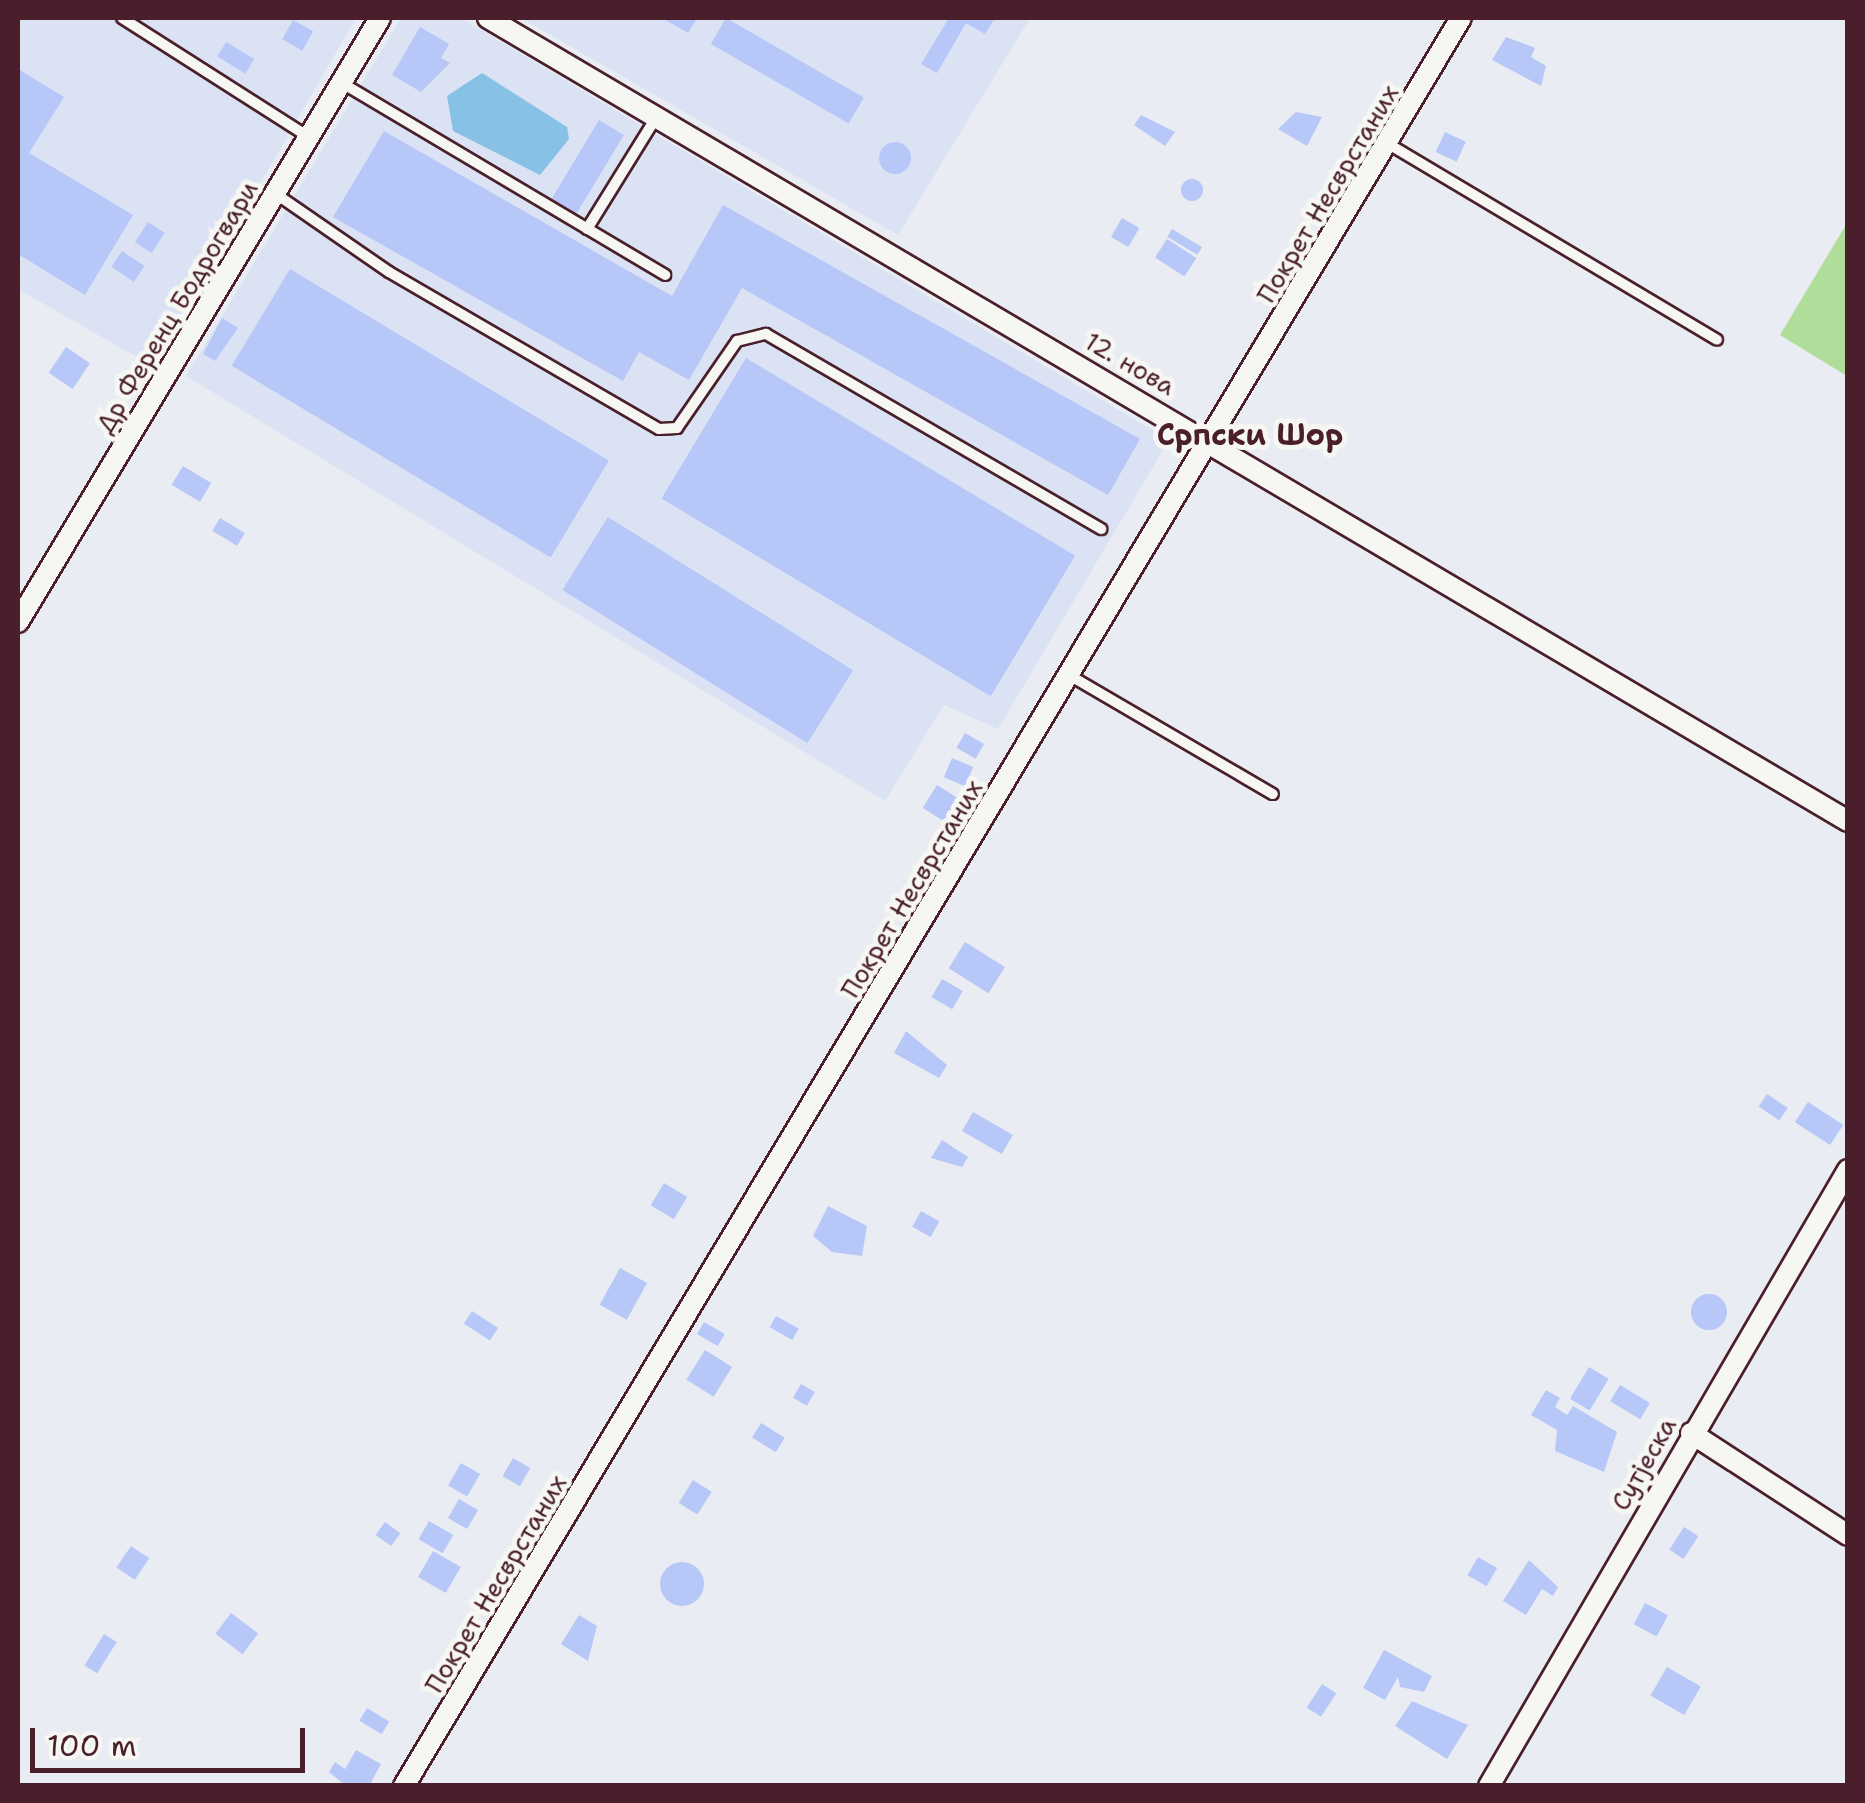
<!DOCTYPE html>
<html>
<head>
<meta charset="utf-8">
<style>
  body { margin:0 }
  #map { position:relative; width:1865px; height:1803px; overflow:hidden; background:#e9edf3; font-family:"Shantell Sans",sans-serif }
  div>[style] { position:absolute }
  .built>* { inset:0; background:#dae2f4 }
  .green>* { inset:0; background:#b1dd9b }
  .water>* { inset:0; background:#87c1e6 }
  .building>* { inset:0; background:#b7c7f7; transform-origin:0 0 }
  .round { border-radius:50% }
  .roads { filter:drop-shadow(2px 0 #4a1f2b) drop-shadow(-2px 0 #4a1f2b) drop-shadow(0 2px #4a1f2b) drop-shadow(0 -2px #4a1f2b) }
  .service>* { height:10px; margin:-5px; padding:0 5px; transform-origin:5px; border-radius:5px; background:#f6f6f2 }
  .minor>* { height:20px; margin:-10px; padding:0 10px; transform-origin:10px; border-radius:10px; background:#f6f6f2 }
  span { translate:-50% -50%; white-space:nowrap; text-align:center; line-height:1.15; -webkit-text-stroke:10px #f6f6f2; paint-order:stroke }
  .street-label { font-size:25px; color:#4a1f2b }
  .quarter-label { font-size:30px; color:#4a1f2b; font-weight:700 }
  .frame { position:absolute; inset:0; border:20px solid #4a1f2b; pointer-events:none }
  .scale { position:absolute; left:30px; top:1728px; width:275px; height:45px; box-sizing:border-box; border:5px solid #4a1f2b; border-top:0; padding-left:12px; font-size:30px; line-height:35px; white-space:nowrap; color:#4a1f2b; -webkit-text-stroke:8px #f6f6f2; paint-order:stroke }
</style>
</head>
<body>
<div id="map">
  <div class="built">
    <i style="clip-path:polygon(18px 18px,356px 18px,154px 367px,18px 289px)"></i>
    <i style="clip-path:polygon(401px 18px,461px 18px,1169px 440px,998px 729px,944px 705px,885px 801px,186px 376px)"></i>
    <i style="clip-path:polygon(521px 18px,1030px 18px,898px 235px)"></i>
  </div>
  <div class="green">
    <i style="clip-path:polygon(1847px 223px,1847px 376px,1780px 335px)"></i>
  </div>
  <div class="water">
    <i style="clip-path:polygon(482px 73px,567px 127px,569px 139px,540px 175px,453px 131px,447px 96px)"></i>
  </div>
  <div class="building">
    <i style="clip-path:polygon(662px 18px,697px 18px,688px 33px)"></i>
    <i style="left:726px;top:18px;width:159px;height:30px;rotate:30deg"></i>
    <i style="clip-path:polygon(949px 18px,995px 18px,985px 34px,966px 23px,937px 73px,921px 64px)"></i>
    <i style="left:293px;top:20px;width:23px;height:22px;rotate:29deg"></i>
    <i style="clip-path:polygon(420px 27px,449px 44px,441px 58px,450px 63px,421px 92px,392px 75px)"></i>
    <i style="clip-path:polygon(1506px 37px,1535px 48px,1531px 57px,1546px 66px,1541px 86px,1492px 60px)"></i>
    <i style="left:226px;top:42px;width:33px;height:17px;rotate:31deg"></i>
    <i style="clip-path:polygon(18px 69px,64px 97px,29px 153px,133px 215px,85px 295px,18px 254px)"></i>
    <i style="clip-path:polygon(1296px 112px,1322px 117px,1307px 146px,1278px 129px)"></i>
    <i style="clip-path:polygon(1141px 115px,1175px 132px,1165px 146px,1134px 125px)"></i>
    <i style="left:599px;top:120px;width:29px;height:97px;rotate:31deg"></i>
    <i style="clip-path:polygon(384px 131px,672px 296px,723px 205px,1140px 439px,1108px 495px,742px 288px,689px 380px,639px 352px,623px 381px,333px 217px)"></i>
    <i style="left:1445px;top:132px;width:23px;height:22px;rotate:25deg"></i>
    <i class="round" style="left:879px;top:142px;width:32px;height:32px"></i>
    <i class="round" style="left:1181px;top:179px;width:22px;height:22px"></i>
    <i style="left:1122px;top:218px;width:20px;height:22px;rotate:30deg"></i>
    <i style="left:148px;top:222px;width:20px;height:24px;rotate:33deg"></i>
    <i style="left:1172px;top:229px;width:35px;height:9px;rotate:31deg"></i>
    <i style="left:1167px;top:239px;width:35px;height:22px;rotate:33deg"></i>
    <i style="left:122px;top:251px;width:27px;height:19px;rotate:34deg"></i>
    <i style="left:290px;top:269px;width:372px;height:113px;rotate:31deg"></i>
    <i style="clip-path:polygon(222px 318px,238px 328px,215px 361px,203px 354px)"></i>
    <i style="left:66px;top:347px;width:29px;height:31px;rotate:34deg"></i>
    <i style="left:746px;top:358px;width:384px;height:164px;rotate:31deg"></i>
    <i style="left:183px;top:466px;width:33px;height:22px;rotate:31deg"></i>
    <i style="left:608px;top:517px;width:289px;height:86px;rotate:32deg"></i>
    <i style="left:220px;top:518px;width:29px;height:15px;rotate:31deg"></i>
    <i style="left:965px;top:733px;width:22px;height:17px;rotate:30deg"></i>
    <i style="left:952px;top:758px;width:23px;height:21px;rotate:23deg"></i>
    <i style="left:937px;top:785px;width:31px;height:27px;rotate:32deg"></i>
    <i style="left:965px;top:942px;width:47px;height:31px;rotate:32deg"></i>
    <i style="left:942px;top:979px;width:24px;height:21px;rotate:30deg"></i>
    <i style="clip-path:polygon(906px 1031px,947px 1065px,939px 1078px,894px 1053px)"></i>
    <i style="left:1767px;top:1094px;width:25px;height:15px;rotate:34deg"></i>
    <i style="left:1808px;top:1102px;width:42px;height:24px;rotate:33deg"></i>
    <i style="left:973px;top:1112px;width:46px;height:22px;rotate:30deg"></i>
    <i style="clip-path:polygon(942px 1140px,968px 1157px,962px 1167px,931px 1158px)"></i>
    <i style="left:664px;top:1183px;width:27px;height:26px;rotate:31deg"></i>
    <i style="clip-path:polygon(828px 1206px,867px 1226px,862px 1256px,832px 1252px,813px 1236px)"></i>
    <i style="left:921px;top:1211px;width:21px;height:18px;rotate:29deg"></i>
    <i style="left:620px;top:1268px;width:31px;height:42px;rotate:29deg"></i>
    <i class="round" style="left:1691px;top:1294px;width:36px;height:36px"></i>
    <i style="left:472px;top:1311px;width:31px;height:15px;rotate:33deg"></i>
    <i style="left:776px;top:1316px;width:26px;height:13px;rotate:29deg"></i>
    <i style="left:704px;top:1322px;width:24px;height:14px;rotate:30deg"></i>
    <i style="left:705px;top:1350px;width:32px;height:35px;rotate:32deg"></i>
    <i style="left:1589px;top:1367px;width:23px;height:37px;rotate:31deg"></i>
    <i style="left:801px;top:1384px;width:16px;height:16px;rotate:30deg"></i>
    <i style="left:1620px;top:1385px;width:35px;height:19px;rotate:31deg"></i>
    <i style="clip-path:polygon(1546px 1390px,1560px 1398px,1555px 1407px,1567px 1415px,1573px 1406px,1617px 1432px,1604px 1472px,1555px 1451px,1557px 1430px,1531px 1415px)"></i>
    <i style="left:761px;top:1423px;width:28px;height:17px;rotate:32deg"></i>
    <i style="left:513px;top:1458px;width:20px;height:21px;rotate:30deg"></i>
    <i style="left:461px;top:1463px;width:22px;height:26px;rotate:30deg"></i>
    <i style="left:693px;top:1480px;width:22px;height:27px;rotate:32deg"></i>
    <i style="left:459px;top:1499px;width:22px;height:22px;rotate:30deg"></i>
    <i style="left:429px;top:1521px;width:28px;height:21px;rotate:30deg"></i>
    <i style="left:385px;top:1522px;width:19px;height:16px;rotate:36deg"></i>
    <i style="left:1684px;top:1527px;width:17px;height:27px;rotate:33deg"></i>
    <i style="left:131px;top:1546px;width:22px;height:26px;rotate:34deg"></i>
    <i style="left:433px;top:1551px;width:32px;height:30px;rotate:30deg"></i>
    <i style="left:1478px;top:1557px;width:22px;height:21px;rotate:30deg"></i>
    <i style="clip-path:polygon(1529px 1560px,1558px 1587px,1553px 1596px,1542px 1589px,1526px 1615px,1503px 1601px)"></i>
    <i class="round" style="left:660px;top:1562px;width:44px;height:44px"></i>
    <i style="left:1645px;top:1603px;width:26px;height:24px;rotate:28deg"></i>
    <i style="left:231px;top:1613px;width:34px;height:26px;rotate:37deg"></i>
    <i style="clip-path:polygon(579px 1615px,597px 1626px,588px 1661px,561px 1644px)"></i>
    <i style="left:104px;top:1634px;width:15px;height:37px;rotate:32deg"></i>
    <i style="clip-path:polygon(1384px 1650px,1432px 1676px,1424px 1692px,1400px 1687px,1398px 1677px,1385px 1700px,1363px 1688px)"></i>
    <i style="left:1667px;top:1667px;width:39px;height:33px;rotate:30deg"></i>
    <i style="left:1322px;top:1684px;width:17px;height:28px;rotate:33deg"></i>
    <i style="clip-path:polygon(1412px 1701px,1468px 1725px,1447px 1759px,1395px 1726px)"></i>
    <i style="left:367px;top:1708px;width:26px;height:15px;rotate:31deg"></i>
    <i style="clip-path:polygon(356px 1750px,381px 1764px,369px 1786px,346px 1786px,329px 1772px,335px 1762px,345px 1769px)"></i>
  </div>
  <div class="roads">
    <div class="service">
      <i style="left:122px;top:18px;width:222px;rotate:32.5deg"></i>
      <i style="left:342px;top:83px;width:376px;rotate:30.7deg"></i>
      <i style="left:1387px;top:143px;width:384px;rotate:30.8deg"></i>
      <i style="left:276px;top:194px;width:137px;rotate:34.6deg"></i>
      <i style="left:389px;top:272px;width:312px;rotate:30.2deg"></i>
      <i style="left:659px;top:429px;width:18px;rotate:-3deg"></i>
      <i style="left:677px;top:428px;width:106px;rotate:-55.4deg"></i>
      <i style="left:737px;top:341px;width:30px;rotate:-14deg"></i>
      <i style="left:766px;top:334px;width:388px;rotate:30.2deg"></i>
      <i style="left:587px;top:229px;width:133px;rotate:-58.2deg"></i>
      <i style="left:1069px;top:675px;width:236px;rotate:30.3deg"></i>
    </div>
    <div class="minor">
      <i style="left:488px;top:18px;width:1579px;rotate:30.56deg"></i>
      <i style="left:18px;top:622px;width:704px;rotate:-59.06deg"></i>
      <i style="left:1691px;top:1433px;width:187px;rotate:33deg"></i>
      <i style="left:404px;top:1786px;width:2060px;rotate:-59.13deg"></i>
      <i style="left:1489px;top:1786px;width:713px;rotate:-59.77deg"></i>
    </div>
  </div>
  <div class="street-label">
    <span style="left:1328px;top:194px;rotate:-59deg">Покрет Несврстаних</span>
    <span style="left:177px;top:307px;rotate:-59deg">Др Ференц Бодрогвари</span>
    <span style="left:1130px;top:364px;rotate:30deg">12. нова</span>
    <span style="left:912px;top:889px;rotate:-59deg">Покрет Несврстаних</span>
    <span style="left:1644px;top:1464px;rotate:-60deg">Сутјеска</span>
    <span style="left:496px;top:1584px;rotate:-59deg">Покрет Несврстаних</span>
  </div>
  <div class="quarter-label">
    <span style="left:1250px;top:435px">Српски Шор</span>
  </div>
  <div class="frame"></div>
  <div class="scale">100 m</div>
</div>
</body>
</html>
